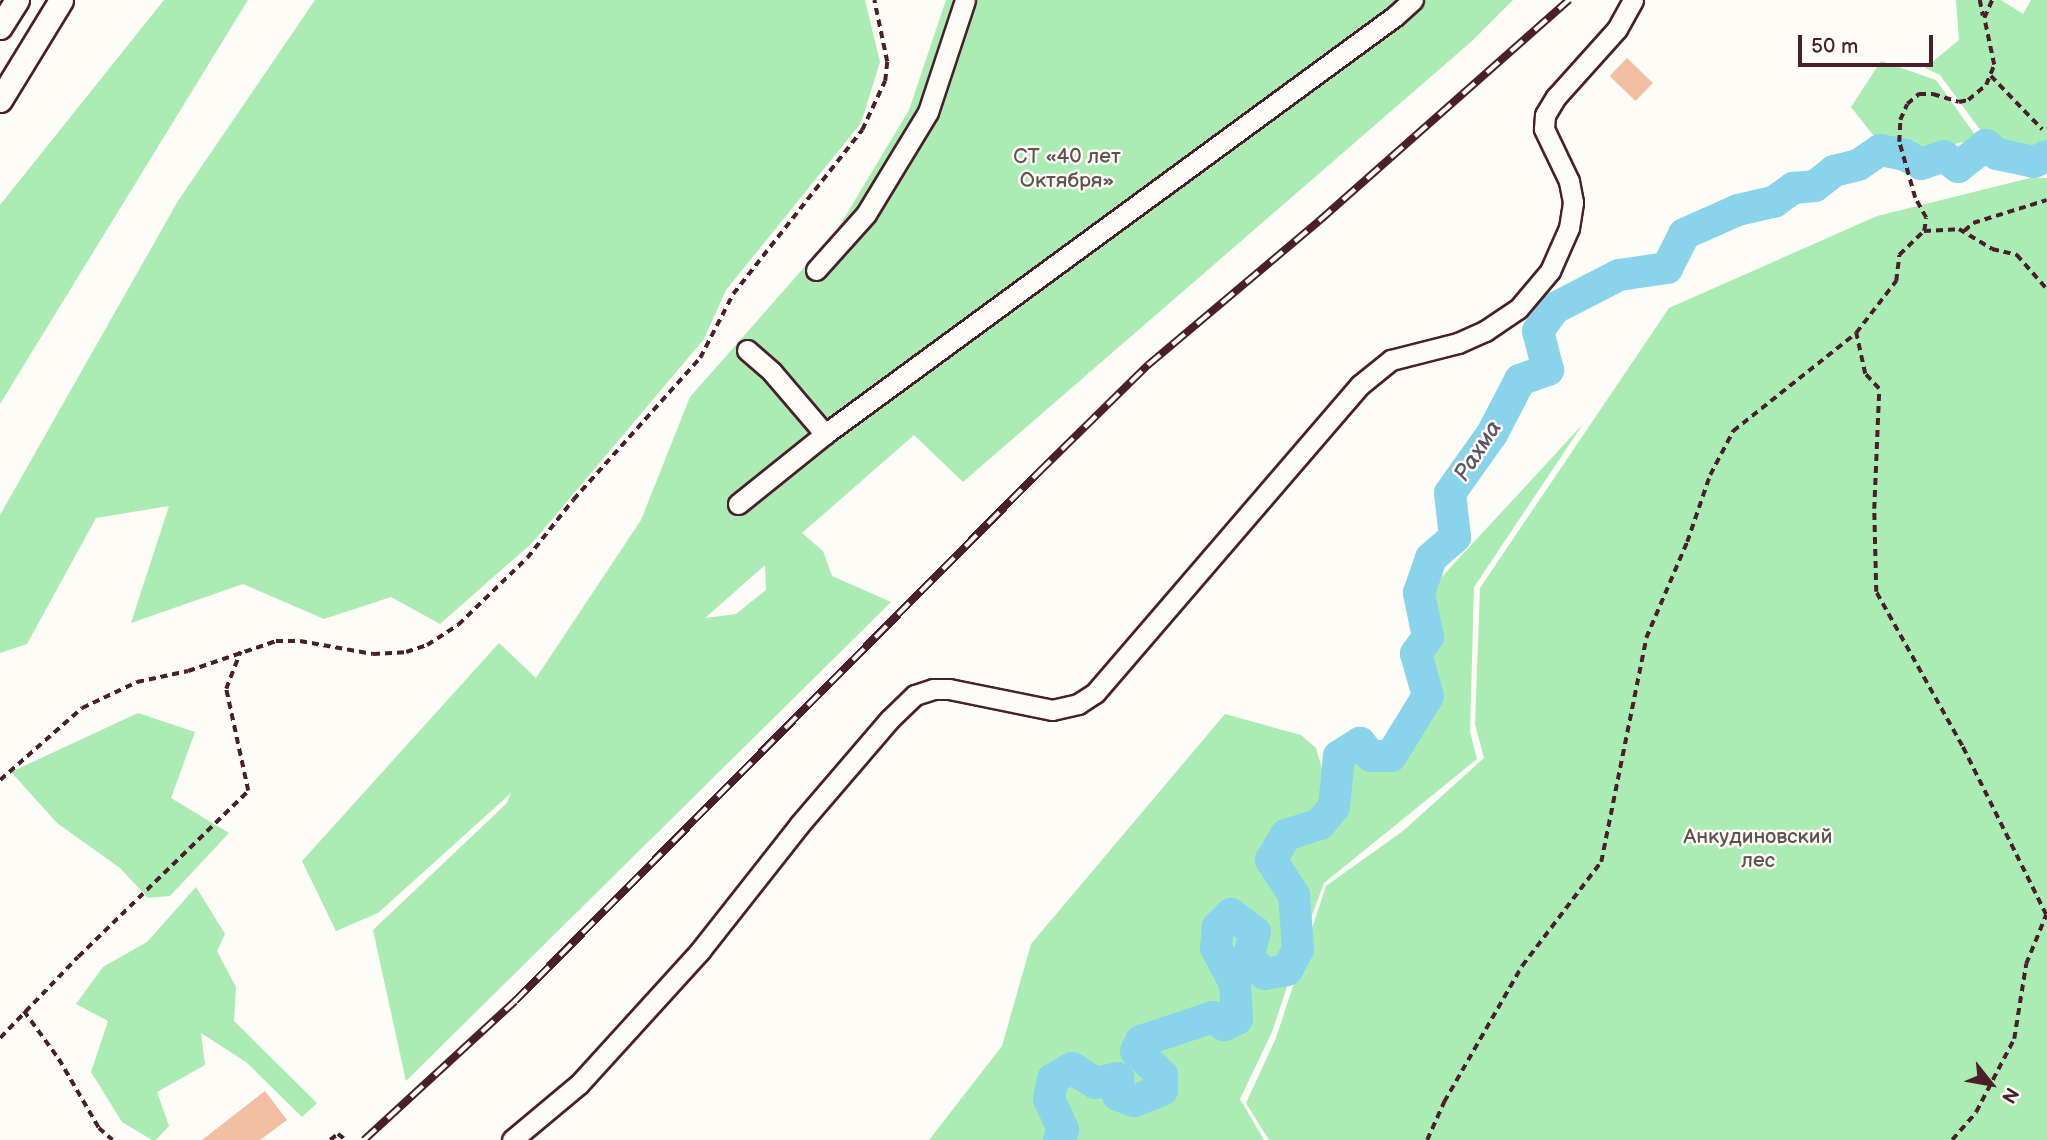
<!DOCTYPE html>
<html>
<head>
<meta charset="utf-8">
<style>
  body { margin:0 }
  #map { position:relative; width:2047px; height:1140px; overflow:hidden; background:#fdfcf7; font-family:"Balsamiq Sans",sans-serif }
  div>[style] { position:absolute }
  .green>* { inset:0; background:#abecb4 }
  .river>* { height:32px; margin:-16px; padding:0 16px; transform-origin:16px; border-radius:16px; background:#8ad4eb }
  .building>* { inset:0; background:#f2bfa3; transform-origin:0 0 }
  .path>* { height:3.5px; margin-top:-1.75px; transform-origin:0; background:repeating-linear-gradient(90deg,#4a1f2b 0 7px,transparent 0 12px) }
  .roads { filter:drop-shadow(2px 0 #4a1f2b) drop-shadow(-2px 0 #4a1f2b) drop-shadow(0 2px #4a1f2b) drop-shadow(0 -2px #4a1f2b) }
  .minor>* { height:19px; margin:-9.5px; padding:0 9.5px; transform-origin:9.5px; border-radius:9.5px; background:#fdfcf7 }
  .major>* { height:23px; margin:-11.5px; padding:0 11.5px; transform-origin:11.5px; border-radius:11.5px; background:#fdfcf7 }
  .rail>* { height:8px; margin-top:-4px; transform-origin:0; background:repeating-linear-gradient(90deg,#fdfcf7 0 16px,#4a1f2b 0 32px); box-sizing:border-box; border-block:2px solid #4a1f2b }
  span { translate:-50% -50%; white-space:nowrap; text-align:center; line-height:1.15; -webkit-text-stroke:5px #fdfcf7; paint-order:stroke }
  .park-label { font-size:21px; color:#62524d }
  .water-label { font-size:23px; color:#5d5565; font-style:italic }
  .north { position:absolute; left:1956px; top:1049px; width:70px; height:70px; -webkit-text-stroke:5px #fdfcf7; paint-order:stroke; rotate:121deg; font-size:19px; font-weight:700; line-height:28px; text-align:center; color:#4a1f2b }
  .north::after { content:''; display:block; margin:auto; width:24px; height:32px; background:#4a1f2b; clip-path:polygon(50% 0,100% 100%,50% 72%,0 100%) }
  .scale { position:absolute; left:1798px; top:35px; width:135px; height:32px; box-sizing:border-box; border:4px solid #4a1f2b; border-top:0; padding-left:9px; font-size:21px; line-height:24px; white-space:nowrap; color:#4a1f2b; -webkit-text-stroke:5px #fdfcf7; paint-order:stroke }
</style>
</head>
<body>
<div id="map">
  <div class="green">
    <i style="clip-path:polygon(164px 0,248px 0,0 404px,0 205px)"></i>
    <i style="clip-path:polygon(315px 0,865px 0,880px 62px,861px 123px,726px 290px,704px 339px,532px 543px,440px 624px,391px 597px,324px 619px,243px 584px,131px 623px,169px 506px,96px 518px,27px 644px,0 653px,0 515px,178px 201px)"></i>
    <i style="clip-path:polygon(evenodd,946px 0,1513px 0,1472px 41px,963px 482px,914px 435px,802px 533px,823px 551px,832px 576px,891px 602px,406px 1081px,373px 930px,507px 803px,511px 793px,378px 913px,336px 931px,302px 861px,499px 643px,536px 678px,641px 520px,690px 397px,837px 230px,909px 110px,946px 0,765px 565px,766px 590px,736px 614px,705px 618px,765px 565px)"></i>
    <i style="clip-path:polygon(1956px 0,2001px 0,2023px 14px,2031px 0,2047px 0,2047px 148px,2009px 150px,1986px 138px,1940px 75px,1925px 68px,1959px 40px)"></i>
    <i style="clip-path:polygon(1881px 61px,1936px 80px,1978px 139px,1917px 152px,1876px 139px,1851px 107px)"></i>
    <i style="clip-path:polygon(2030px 178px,2047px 178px,2047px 1140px,1269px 1140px,1246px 1103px,1276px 1038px,1326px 886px,1403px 831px,1484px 758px,1475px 724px,1480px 588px,1669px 308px,1877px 216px)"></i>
    <i style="clip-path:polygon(1583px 424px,1474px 587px,1470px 732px,1477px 759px,1324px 883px,1304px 937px,1298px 884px,1281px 857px,1292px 840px,1327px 828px,1343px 806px,1346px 763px,1359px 751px,1370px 762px,1394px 763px,1436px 696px,1424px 655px,1435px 636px,1426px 594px)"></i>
    <i style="clip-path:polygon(138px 713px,195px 732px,171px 798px,229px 833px,170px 896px,148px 898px,120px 868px,57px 823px,11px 772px)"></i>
    <i style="clip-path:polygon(1225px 714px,1301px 735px,1316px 748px,1330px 796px,1315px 818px,1279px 829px,1261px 861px,1288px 902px,1286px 952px,1269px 962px,1258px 952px,1263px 927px,1230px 906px,1211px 925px,1207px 948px,1228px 989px,1224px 1012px,1215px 1009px,1138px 1036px,1130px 1054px,1152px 1084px,1126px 1087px,1120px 1071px,1097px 1073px,1074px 1062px,1054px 1071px,1042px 1087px,1056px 1131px,1052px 1140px,929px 1140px,1002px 1046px,1031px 944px)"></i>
    <i style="clip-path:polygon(196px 887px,225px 934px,217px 951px,236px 987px,234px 1021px,317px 1103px,302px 1117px,246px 1062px,201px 1033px,205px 1065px,157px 1092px,169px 1126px,156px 1140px,152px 1140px,122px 1122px,91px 1072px,108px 1021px,76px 1004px,103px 967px,147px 942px)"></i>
    <i style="clip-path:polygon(1231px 934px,1243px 936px,1242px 967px,1266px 985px,1289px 981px,1272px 1032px,1240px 1099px,1264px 1140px,1067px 1140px,1069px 1126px,1058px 1090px,1074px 1079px,1092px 1089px,1107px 1085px,1112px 1103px,1132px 1107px,1169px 1095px,1171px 1079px,1149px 1047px,1211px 1026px,1222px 1033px,1242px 1026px,1245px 993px,1228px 950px)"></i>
  </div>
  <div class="river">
    <i style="left:1059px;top:1140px;width:11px;rotate:-68deg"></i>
    <i style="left:1063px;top:1130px;width:34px;rotate:-114deg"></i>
    <i style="left:1049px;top:1099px;width:20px;rotate:-79deg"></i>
    <i style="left:1053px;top:1079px;width:22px;rotate:-30deg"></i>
    <i style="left:1072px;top:1068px;width:27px;rotate:33deg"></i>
    <i style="left:1095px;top:1083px;width:24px;rotate:-12deg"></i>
    <i style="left:1118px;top:1078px;width:17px;rotate:90deg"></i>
    <i style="left:1118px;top:1095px;width:17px;rotate:21deg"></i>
    <i style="left:1134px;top:1101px;width:30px;rotate:-21deg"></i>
    <i style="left:1162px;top:1090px;width:15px;rotate:-90deg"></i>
    <i style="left:1162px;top:1075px;width:35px;rotate:-137deg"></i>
    <i style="left:1136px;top:1051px;width:11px;rotate:-63deg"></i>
    <i style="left:1141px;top:1041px;width:76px;rotate:-18.4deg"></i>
    <i style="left:1213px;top:1017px;width:14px;rotate:36deg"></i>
    <i style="left:1224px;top:1025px;width:14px;rotate:-25deg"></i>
    <i style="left:1237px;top:1019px;width:35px;rotate:-93deg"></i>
    <i style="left:1235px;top:984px;width:41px;rotate:-117.8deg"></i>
    <i style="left:1216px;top:948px;width:21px;rotate:-85deg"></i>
    <i style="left:1218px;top:927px;width:18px;rotate:-45deg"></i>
    <i style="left:1231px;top:914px;width:30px;rotate:37deg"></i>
    <i style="left:1255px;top:932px;width:27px;rotate:105deg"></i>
    <i style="left:1248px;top:958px;width:23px;rotate:43deg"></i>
    <i style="left:1265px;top:974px;width:22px;rotate:-10deg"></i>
    <i style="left:1287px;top:970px;width:24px;rotate:-62deg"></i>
    <i style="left:1298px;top:949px;width:54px;rotate:-94.2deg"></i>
    <i style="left:1294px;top:895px;width:42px;rotate:-123.3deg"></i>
    <i style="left:1271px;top:860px;width:29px;rotate:-59deg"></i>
    <i style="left:1286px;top:835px;width:36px;rotate:-18deg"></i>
    <i style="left:1320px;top:824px;width:22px;rotate:-51deg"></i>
    <i style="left:1334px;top:807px;width:51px;rotate:-84.4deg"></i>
    <i style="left:1339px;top:756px;width:25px;rotate:-32deg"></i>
    <i style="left:1360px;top:743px;width:17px;rotate:50deg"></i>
    <i style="left:1371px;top:756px;width:20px"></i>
    <i style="left:1391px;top:756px;width:70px;rotate:-58.3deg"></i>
    <i style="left:1428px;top:696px;width:44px;rotate:-105.9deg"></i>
    <i style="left:1416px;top:654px;width:21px;rotate:-55deg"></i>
    <i style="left:1428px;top:637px;width:45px;rotate:-101.6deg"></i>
    <i style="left:1419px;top:593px;width:37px;rotate:-71deg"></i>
    <i style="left:1431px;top:558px;width:32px;rotate:-41deg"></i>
    <i style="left:1455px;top:537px;width:44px;rotate:-96.5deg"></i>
    <i style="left:1450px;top:493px;width:72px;rotate:-54.6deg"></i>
    <i style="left:1492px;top:434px;width:61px;rotate:-62.6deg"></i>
    <i style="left:1520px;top:380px;width:30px;rotate:-20deg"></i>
    <i style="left:1548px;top:370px;width:40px;rotate:-104.4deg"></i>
    <i style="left:1538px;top:331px;width:29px;rotate:-54deg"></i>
    <i style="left:1555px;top:308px;width:72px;rotate:-27.3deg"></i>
    <i style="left:1619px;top:275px;width:49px;rotate:-8.3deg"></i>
    <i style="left:1667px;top:268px;width:38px;rotate:-63deg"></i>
    <i style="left:1684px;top:234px;width:59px;rotate:-24deg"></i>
    <i style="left:1738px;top:210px;width:37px;rotate:-13deg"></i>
    <i style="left:1774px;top:202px;width:24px;rotate:-36deg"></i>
    <i style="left:1793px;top:188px;width:22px;rotate:-5deg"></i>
    <i style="left:1815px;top:186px;width:24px;rotate:-38deg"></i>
    <i style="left:1834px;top:171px;width:25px;rotate:-14deg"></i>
    <i style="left:1858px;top:165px;width:27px;rotate:-34deg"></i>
    <i style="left:1880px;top:150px;width:25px;rotate:11deg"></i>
    <i style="left:1905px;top:155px;width:18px;rotate:29deg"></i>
    <i style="left:1921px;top:164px;width:24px;rotate:-19deg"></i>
    <i style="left:1944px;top:156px;width:18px;rotate:38deg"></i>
    <i style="left:1958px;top:167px;width:36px;rotate:-38deg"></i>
    <i style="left:1986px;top:145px;width:14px;rotate:39deg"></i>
    <i style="left:1997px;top:154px;width:38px;rotate:12deg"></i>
    <i style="left:2034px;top:162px;width:14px;rotate:-25deg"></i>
  </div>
  <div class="building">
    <i style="left:1627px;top:58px;width:36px;height:25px;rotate:44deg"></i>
    <i style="clip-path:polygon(265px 1091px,287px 1120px,260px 1140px,202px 1140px)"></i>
  </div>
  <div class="path">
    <i style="left:1980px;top:0;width:16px;rotate:79deg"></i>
    <i style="left:1991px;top:76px;width:74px;rotate:46.1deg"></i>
    <i style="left:1924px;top:231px;width:35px;rotate:-3deg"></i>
    <i style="left:1959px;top:229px;width:39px;rotate:31deg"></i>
    <i style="left:1992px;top:249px;width:26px;rotate:13deg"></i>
    <i style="left:2017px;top:255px;width:45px;rotate:48.6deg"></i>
    <i style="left:1964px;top:231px;width:12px;rotate:-42deg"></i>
    <i style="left:1973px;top:223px;width:77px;rotate:-17.3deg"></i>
    <i style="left:0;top:780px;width:109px;rotate:-41.3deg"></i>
    <i style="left:82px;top:708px;width:61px;rotate:-25.3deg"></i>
    <i style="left:137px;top:682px;width:52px;rotate:-12.2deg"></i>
    <i style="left:188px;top:671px;width:93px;rotate:-18.8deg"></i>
    <i style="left:276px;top:641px;width:24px"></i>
    <i style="left:300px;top:641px;width:74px;rotate:10.1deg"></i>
    <i style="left:373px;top:654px;width:33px;rotate:-3deg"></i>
    <i style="left:406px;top:652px;width:22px;rotate:-18deg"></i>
    <i style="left:427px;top:645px;width:37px;rotate:-33deg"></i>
    <i style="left:458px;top:625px;width:96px;rotate:-44.2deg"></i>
    <i style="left:527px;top:558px;width:74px;rotate:-51.6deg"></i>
    <i style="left:573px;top:500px;width:191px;rotate:-48.2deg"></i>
    <i style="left:700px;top:358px;width:72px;rotate:-62.7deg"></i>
    <i style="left:733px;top:294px;width:209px;rotate:-51.8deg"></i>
    <i style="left:862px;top:130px;width:54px;rotate:-64.9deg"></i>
    <i style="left:885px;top:81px;width:19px;rotate:-84deg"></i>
    <i style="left:887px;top:62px;width:63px;rotate:-101.8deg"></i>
    <i style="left:24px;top:1011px;width:59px;rotate:53.9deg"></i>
    <i style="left:59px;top:1059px;width:80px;rotate:59.9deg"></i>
    <i style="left:99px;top:1128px;width:18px;rotate:41deg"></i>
    <i style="left:0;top:1038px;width:112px;rotate:-46.1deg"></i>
    <i style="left:78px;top:957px;width:238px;rotate:-44.3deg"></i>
    <i style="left:248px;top:791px;width:104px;rotate:-102.2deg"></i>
    <i style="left:226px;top:689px;width:40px;rotate:-69deg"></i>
    <i style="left:330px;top:1140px;width:10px;rotate:-37deg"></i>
    <i style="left:338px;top:1134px;width:10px;rotate:37deg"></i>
    <i style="left:1427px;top:1140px;width:42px;rotate:-65.9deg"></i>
    <i style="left:1444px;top:1102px;width:157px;rotate:-60.2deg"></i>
    <i style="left:1522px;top:966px;width:131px;rotate:-52.8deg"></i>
    <i style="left:1601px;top:862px;width:228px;rotate:-78.6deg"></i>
    <i style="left:1646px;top:638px;width:104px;rotate:-66.9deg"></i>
    <i style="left:1687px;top:542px;width:71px;rotate:-71.1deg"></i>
    <i style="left:1710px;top:475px;width:50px;rotate:-62.4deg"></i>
    <i style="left:1733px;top:431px;width:157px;rotate:-38.5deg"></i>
    <i style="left:1952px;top:1140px;width:37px;rotate:-49deg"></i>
    <i style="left:1976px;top:1112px;width:82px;rotate:-62.5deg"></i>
    <i style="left:2014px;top:1039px;width:76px;rotate:-80.9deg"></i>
    <i style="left:2026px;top:964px;width:53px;rotate:-67.8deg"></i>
    <i style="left:2046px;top:915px;width:189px;rotate:-116.4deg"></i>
    <i style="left:1962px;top:746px;width:176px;rotate:-119.2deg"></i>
    <i style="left:1876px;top:592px;width:83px;rotate:-91.4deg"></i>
    <i style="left:1874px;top:509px;width:120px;rotate:-87.6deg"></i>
    <i style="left:1879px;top:389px;width:21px;rotate:-133deg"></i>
    <i style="left:1865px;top:374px;width:42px;rotate:-102.4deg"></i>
    <i style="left:1856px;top:333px;width:66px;rotate:-52.4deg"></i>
    <i style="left:1896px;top:281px;width:26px;rotate:-83deg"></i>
    <i style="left:1899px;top:255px;width:35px;rotate:-44deg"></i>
    <i style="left:1924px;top:231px;width:13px;rotate:-81deg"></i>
    <i style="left:1926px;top:218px;width:23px;rotate:-119deg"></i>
    <i style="left:1915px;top:198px;width:58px;rotate:-105.9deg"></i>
    <i style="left:1899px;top:142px;width:22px;rotate:-87deg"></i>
    <i style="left:1900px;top:120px;width:17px;rotate:-66deg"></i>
    <i style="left:1907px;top:104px;width:16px;rotate:-40deg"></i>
    <i style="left:1919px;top:94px;width:14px"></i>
    <i style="left:1933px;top:94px;width:27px;rotate:17deg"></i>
    <i style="left:1959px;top:102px;width:9px;rotate:-13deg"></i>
    <i style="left:1968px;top:100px;width:23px;rotate:-40deg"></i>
    <i style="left:1986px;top:85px;width:22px;rotate:-68deg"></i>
    <i style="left:1994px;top:65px;width:48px;rotate:-102deg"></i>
    <i style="left:1984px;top:18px;width:20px;rotate:-66deg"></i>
  </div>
  <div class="roads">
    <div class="minor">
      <i style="left:816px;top:270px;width:75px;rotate:-48.2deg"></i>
      <i style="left:866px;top:214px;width:119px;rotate:-58.7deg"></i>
      <i style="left:928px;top:112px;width:118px;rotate:-71.7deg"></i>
      <i style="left:747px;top:350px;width:33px;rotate:41deg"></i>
      <i style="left:772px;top:372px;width:82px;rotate:49.5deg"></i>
      <i style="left:738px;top:504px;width:112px;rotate:-38.8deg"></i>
      <i style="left:825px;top:434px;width:707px;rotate:-36.25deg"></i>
      <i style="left:1395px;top:16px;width:24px;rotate:-42deg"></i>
      <i style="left:512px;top:1140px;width:87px;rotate:-39.9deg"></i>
      <i style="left:579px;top:1084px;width:180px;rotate:-47.7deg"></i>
      <i style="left:700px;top:951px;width:160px;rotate:-51.8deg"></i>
      <i style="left:799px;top:825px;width:140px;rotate:-49.4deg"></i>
      <i style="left:890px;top:719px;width:35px;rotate:-44deg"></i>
      <i style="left:915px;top:695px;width:19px;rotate:-18deg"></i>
      <i style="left:933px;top:689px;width:16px"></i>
      <i style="left:949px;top:689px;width:105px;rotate:11.5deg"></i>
      <i style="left:1052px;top:710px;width:27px;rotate:-13deg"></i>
      <i style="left:1078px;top:704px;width:20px;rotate:-33deg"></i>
      <i style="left:1095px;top:693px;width:406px;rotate:-49.3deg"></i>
      <i style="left:1360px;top:385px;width:40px;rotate:-39deg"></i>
      <i style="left:1391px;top:360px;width:69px;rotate:-14.2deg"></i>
      <i style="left:1458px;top:343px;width:30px;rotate:-24deg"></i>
      <i style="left:1485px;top:331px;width:40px;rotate:-34deg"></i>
      <i style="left:1518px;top:309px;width:50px;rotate:-49.9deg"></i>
      <i style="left:1550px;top:271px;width:47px;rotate:-66.2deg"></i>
      <i style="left:1569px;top:228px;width:26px;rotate:-81deg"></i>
      <i style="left:1573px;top:202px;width:21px;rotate:-101deg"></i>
      <i style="left:1569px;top:181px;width:58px;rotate:-115.7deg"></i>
      <i style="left:1544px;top:129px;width:14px;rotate:-86deg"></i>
      <i style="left:1545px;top:115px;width:21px;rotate:-59deg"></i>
      <i style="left:1556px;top:97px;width:91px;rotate:-48.1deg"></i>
      <i style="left:1617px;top:29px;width:33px;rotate:-61deg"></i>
    </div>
    <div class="major">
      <i style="left:0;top:27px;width:32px;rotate:-58deg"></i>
      <i style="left:0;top:100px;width:117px;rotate:-58.6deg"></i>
    </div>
  </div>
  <div class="rail">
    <i style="left:364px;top:1140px;width:205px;rotate:-42.6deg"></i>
    <i style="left:515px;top:1001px;width:745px;rotate:-45.27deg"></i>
    <i style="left:1039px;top:472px;width:153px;rotate:-44.5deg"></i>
    <i style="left:1148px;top:365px;width:224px;rotate:-40.1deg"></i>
    <i style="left:1319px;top:221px;width:334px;rotate:-41.5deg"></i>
  </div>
  <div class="park-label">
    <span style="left:1067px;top:169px">СТ «40 лет<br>Октября»</span>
    <span style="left:1758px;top:849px">Анкудиновский<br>лес</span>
  </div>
  <div class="water-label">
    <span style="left:1478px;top:451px;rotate:-57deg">Рахма</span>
  </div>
  <div class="north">N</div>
  <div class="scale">50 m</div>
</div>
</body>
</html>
